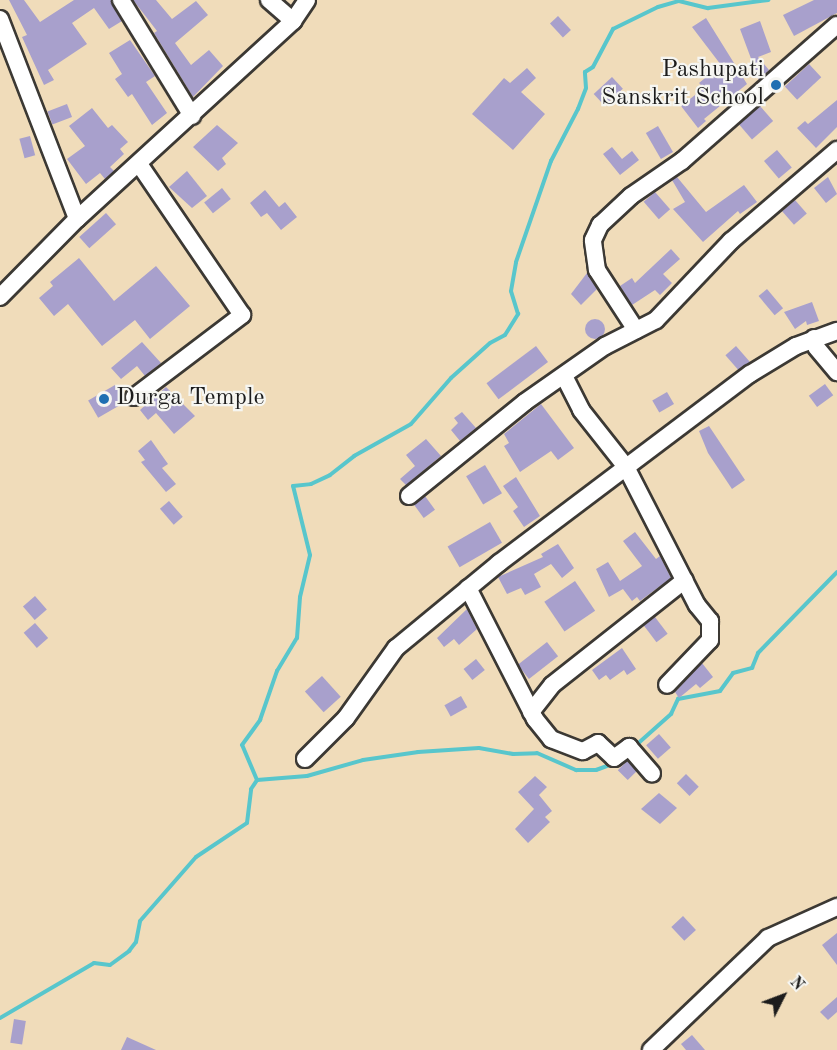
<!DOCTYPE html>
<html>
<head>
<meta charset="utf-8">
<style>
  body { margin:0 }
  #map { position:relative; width:837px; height:1050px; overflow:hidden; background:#f0dcba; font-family:"Old Standard TT",serif }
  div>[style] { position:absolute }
  .stream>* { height:4px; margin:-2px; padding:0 2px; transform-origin:2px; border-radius:2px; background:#58c6cc }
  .building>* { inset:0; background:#a8a0cc; transform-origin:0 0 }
  .round { border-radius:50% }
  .roads { filter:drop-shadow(2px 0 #3c3934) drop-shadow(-2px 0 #3c3934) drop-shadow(0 2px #3c3934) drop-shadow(0 -2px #3c3934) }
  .street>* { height:16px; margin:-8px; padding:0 8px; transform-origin:8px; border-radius:8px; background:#fff }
  .dots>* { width:16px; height:16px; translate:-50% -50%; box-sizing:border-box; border:3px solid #f6f6f2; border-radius:50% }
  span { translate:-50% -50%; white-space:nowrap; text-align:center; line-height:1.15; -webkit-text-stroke:4.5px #f6f6f2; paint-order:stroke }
  .poi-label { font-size:24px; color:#1c1c1c }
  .right { translate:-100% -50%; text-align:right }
  .left { translate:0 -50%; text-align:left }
  .north { position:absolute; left:753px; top:966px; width:60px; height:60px; -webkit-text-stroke:4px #f6f6f2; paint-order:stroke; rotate:48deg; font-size:16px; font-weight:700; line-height:24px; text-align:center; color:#1c1c1c }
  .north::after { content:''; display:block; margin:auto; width:21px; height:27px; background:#1c1c1c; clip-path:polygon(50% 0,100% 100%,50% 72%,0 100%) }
</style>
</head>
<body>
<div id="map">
  <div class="stream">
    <i style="left:634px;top:747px;width:50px;rotate:-41.7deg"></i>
    <i style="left:671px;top:714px;width:17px;rotate:-65deg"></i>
    <i style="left:678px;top:699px;width:43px;rotate:-10.8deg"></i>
    <i style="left:720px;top:691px;width:22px;rotate:-54deg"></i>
    <i style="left:733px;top:673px;width:20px;rotate:-15deg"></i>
    <i style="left:752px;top:668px;width:16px;rotate:-68deg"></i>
    <i style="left:758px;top:653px;width:113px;rotate:-45.7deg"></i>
    <i style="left:257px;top:780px;width:50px;rotate:-4.6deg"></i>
    <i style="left:307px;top:776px;width:58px;rotate:-15.9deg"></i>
    <i style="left:363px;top:760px;width:56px;rotate:-8.3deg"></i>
    <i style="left:418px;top:752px;width:61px;rotate:-3.8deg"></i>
    <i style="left:479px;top:748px;width:35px;rotate:10deg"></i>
    <i style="left:513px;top:754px;width:24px;rotate:-2deg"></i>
    <i style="left:537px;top:753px;width:43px;rotate:23.6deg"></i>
    <i style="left:576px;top:770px;width:20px"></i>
    <i style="left:596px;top:770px;width:20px;rotate:-20deg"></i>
    <i style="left:0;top:1018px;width:109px;rotate:-30.3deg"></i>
    <i style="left:94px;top:963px;width:16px;rotate:7deg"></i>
    <i style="left:110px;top:965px;width:24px;rotate:-36deg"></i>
    <i style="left:129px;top:951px;width:11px;rotate:-52deg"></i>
    <i style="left:136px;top:942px;width:21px;rotate:-79deg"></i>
    <i style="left:140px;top:921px;width:85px;rotate:-48.8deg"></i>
    <i style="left:196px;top:857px;width:61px;rotate:-33.7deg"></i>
    <i style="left:247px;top:823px;width:34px;rotate:-83deg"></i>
    <i style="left:251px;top:789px;width:11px;rotate:-56deg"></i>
    <i style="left:257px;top:780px;width:38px;rotate:-113deg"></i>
    <i style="left:242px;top:745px;width:31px;rotate:-54deg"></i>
    <i style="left:260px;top:720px;width:52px;rotate:-70.9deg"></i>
    <i style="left:277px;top:671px;width:39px;rotate:-59deg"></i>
    <i style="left:297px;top:638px;width:41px;rotate:-85.8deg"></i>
    <i style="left:300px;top:597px;width:43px;rotate:-76.6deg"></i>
    <i style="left:310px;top:555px;width:71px;rotate:-103.8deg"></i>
    <i style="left:293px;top:486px;width:18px;rotate:-6deg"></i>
    <i style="left:311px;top:484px;width:21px;rotate:-25deg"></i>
    <i style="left:330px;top:475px;width:31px;rotate:-38deg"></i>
    <i style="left:354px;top:456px;width:65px;rotate:-29.3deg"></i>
    <i style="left:411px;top:424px;width:61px;rotate:-49deg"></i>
    <i style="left:451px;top:378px;width:52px;rotate:-41.9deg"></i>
    <i style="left:490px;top:343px;width:17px;rotate:-28deg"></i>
    <i style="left:505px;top:335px;width:25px;rotate:-58deg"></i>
    <i style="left:518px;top:314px;width:24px;rotate:-107deg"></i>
    <i style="left:511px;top:291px;width:29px;rotate:-80deg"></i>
    <i style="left:516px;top:262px;width:107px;rotate:-70.9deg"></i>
    <i style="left:551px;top:161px;width:59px;rotate:-62.6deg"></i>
    <i style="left:578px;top:109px;width:22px;rotate:-69deg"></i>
    <i style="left:586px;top:88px;width:16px;rotate:-94deg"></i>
    <i style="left:585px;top:72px;width:9px;rotate:-32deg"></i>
    <i style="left:593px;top:67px;width:43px;rotate:-62.2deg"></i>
    <i style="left:613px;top:29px;width:50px;rotate:-26.1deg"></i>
    <i style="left:658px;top:7px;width:22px;rotate:-16deg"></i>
    <i style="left:679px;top:1px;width:30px;rotate:14deg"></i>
    <i style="left:708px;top:8px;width:61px;rotate:-7.6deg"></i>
  </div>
  <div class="building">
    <i style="clip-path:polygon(9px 0,24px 0,40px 22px,74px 0,111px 0,122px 21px,109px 29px,94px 8px,72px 23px,87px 44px,48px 70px,54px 80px,44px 85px,22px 37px,27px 35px)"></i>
    <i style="clip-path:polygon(133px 0,156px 0,172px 19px,196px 1px,208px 15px,175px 43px,191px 65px,209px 50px,223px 66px,193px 97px,154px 33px,157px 31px)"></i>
    <i style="clip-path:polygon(814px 0,837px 0,837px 13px,794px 36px,783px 15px)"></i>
    <i style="left:558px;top:16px;width:19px;height:11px;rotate:47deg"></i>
    <i style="clip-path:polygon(706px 18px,747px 84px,704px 119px,706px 121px,698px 128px,681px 106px,704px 88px,699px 83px,721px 65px,692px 27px)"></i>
    <i style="clip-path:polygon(760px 21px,771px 52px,758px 57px,769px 70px,759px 80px,740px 29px)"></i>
    <i style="clip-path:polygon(130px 40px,155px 76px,146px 82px,167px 113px,152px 125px,132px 94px,128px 97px,115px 79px,122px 74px,109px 53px)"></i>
    <i style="left:809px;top:64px;width:18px;height:33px;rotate:47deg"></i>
    <i style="clip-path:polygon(527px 68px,536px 78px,521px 92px,545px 114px,513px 150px,472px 114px,504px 78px,510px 83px)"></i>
    <i style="left:612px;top:77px;width:16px;height:25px;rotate:47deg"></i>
    <i style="clip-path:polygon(837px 100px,837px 127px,816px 148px,797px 128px,805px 121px,808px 124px)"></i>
    <i style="left:67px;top:104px;width:14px;height:21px;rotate:69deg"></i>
    <i style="left:760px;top:106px;width:20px;height:28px;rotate:49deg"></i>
    <i style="clip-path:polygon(92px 108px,108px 128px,112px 125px,128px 142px,120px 149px,124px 154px,110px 167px,114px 171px,105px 179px,100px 173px,86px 184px,67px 159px,85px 146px,69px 126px)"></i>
    <i style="clip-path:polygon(217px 125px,238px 143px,222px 158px,226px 164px,218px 171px,193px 147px)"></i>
    <i style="left:658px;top:126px;width:30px;height:14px;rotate:60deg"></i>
    <i style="left:30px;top:136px;width:20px;height:11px;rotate:75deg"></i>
    <i style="clip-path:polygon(612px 147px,622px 159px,632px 151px,639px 160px,620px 175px,603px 154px)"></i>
    <i style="left:777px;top:150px;width:23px;height:17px;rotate:50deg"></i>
    <i style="clip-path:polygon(187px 171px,207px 196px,192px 208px,169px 187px)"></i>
    <i style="clip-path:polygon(677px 177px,706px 212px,744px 185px,757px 202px,740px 214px,738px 211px,703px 242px,673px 209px,685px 202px,672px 180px)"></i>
    <i style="clip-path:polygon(828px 177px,837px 194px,826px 203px,814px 188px)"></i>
    <i style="left:222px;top:188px;width:14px;height:23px;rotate:51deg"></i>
    <i style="clip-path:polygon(265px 190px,279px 207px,285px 202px,297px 217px,281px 230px,267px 213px,261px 217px,250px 203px)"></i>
    <i style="left:655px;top:192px;width:23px;height:15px;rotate:49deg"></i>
    <i style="left:795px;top:200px;width:18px;height:17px;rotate:49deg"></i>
    <i style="left:106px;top:213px;width:15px;height:36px;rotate:48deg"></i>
    <i style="clip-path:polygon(671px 249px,680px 259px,663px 274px,672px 283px,660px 295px,655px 290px,632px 305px,620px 286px,632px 278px,635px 283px)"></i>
    <i style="clip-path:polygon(79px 258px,114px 301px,156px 266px,190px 306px,150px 339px,135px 320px,102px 346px,68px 304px,54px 316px,39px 298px,53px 286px,50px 282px)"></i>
    <i style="clip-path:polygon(587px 273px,597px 289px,581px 305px,571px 294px)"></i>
    <i style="left:767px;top:289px;width:25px;height:11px;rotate:50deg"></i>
    <i style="clip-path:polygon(812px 302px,819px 321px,807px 325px,806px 321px,795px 329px,784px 312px)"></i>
    <i class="round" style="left:585px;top:319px;width:20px;height:20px"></i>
    <i style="clip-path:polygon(142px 342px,161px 363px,145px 376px,137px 366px,121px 379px,111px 368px)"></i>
    <i style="left:536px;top:346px;width:20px;height:62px;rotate:53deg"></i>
    <i style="left:736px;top:346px;width:21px;height:14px;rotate:49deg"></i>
    <i style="left:825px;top:384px;width:14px;height:20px;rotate:54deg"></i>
    <i style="left:115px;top:385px;width:20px;height:31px;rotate:60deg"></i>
    <i style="clip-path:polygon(166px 387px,195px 416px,174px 434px,156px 413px,148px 420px,140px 410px)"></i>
    <i style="left:667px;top:392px;width:14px;height:17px;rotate:60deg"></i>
    <i style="clip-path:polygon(541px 404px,574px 448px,558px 460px,551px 451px,520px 472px,504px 446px,509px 443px,504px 434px)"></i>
    <i style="clip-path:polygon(462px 412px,476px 428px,460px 441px,451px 430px,458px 423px,454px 418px)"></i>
    <i style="clip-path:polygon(709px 426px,745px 480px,732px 489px,708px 453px,699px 431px)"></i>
    <i style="clip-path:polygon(426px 439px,441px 456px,406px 485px,400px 479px,415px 466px,406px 455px)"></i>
    <i style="clip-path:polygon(151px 440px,168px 464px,162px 468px,176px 484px,166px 492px,141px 462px,145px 460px,138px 451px)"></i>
    <i style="left:485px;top:465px;width:33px;height:22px;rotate:59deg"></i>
    <i style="clip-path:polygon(516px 477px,540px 516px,524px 527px,513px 511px,518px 507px,503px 486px)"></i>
    <i style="left:425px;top:496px;width:17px;height:14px;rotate:54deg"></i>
    <i style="left:169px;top:501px;width:21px;height:12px;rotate:49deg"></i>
    <i style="left:490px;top:522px;width:24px;height:49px;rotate:60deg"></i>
    <i style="clip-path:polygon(635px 532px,656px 559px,660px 556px,671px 578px,640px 601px,637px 597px,632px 601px,623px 589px,609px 597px,596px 569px,608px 562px,620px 581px,642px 566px,623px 541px)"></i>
    <i style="clip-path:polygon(558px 544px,574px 568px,562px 578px,551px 564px,534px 574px,541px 587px,525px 595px,521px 588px,507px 594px,498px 577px,543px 557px,541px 554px)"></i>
    <i style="left:575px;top:581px;width:36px;height:37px;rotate:56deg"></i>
    <i style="left:35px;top:596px;width:18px;height:16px;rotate:49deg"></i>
    <i style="clip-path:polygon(467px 609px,477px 629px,459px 645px,454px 639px,444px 647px,437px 638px)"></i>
    <i style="left:655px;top:617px;width:21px;height:14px;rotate:53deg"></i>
    <i style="left:35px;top:623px;width:20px;height:15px;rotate:49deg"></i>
    <i style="left:547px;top:642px;width:18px;height:37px;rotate:52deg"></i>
    <i style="clip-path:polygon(622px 648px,636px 669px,627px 675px,624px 670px,610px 680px,606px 675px,599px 680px,592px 670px)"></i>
    <i style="left:476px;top:659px;width:14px;height:16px;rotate:51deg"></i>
    <i style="clip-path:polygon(702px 663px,713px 677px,700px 688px,696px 684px,679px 698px,675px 692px)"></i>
    <i style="left:322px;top:676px;width:28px;height:23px;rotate:48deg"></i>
    <i style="left:461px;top:696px;width:13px;height:19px;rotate:61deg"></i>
    <i style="left:659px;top:734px;width:18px;height:17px;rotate:49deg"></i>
    <i style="left:627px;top:761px;width:14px;height:13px;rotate:45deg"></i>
    <i style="left:686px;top:774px;width:18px;height:13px;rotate:45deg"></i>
    <i style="clip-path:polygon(535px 776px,547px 787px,539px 795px,552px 811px,545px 817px,550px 822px,528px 843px,515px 829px,534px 809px,518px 792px)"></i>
    <i style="clip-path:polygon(659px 793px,677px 808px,660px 824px,641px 809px)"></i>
    <i style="left:683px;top:916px;width:19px;height:16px;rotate:47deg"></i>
    <i style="clip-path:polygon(837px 933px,837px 965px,822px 945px)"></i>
    <i style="clip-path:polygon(837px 997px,837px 1012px,828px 1020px,820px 1012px)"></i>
    <i style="left:14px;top:1019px;width:12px;height:24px;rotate:9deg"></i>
    <i style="clip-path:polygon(692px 1035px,705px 1050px,686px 1050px,681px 1044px)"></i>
    <i style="clip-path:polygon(127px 1037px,156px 1050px,121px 1050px)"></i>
  </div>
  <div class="roads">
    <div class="street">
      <i style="left:121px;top:0;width:136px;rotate:58.5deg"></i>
      <i style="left:269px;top:0;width:32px;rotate:41deg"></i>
      <i style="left:0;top:19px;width:214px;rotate:68.9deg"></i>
      <i style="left:0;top:297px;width:110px;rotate:-45.4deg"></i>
      <i style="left:77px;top:219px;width:293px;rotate:-42.5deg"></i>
      <i style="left:293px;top:21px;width:25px;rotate:-56deg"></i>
      <i style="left:636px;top:330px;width:72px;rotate:-123deg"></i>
      <i style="left:597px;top:270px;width:30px;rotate:-98deg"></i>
      <i style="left:593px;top:240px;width:17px;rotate:-65deg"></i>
      <i style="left:600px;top:225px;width:42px;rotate:-43.1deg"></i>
      <i style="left:631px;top:196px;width:62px;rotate:-34.5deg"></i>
      <i style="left:682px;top:161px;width:206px;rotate:-41.3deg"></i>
      <i style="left:814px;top:338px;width:9px;rotate:77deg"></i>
      <i style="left:816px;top:347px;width:33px;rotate:50deg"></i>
      <i style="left:564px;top:376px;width:38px;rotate:63deg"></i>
      <i style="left:581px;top:410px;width:73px;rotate:51.7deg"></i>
      <i style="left:626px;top:467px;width:155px;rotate:62.8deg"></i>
      <i style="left:697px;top:605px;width:21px;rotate:51deg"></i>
      <i style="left:710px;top:621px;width:19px;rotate:90deg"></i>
      <i style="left:710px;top:640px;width:62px;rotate:133.7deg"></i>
      <i style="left:134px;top:397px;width:136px;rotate:-37.2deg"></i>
      <i style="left:242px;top:315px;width:183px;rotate:-124.3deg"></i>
      <i style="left:409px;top:496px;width:149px;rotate:-39deg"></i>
      <i style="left:525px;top:402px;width:98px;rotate:-35deg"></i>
      <i style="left:605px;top:346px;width:57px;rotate:-27deg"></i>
      <i style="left:656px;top:320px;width:109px;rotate:-46.5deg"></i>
      <i style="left:731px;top:241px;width:140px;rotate:-40.6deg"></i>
      <i style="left:468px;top:588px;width:147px;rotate:62.9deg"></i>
      <i style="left:535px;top:719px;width:26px;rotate:51deg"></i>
      <i style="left:551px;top:739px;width:34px;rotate:21deg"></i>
      <i style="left:583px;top:751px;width:17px;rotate:-28deg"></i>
      <i style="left:598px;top:743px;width:22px;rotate:43deg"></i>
      <i style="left:614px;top:758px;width:19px;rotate:-36deg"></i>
      <i style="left:629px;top:747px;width:35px;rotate:49deg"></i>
      <i style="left:531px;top:712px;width:34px;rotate:-52deg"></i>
      <i style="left:552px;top:685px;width:169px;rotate:-38.3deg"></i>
      <i style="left:305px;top:759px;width:58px;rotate:-45deg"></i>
      <i style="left:346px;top:718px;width:86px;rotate:-54.5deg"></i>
      <i style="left:396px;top:648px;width:134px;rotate:-39.5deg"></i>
      <i style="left:499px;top:563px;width:314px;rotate:-37deg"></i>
      <i style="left:750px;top:374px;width:54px;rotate:-31.3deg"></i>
      <i style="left:796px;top:346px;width:44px;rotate:-20.1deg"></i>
      <i style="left:651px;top:1050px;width:162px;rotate:-43.7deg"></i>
      <i style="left:768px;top:938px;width:76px;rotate:-24.2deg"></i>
    </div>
  </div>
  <div class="dots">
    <i style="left:776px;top:85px;background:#1f6fb2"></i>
    <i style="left:104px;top:399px;background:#1f6fb2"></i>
  </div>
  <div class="poi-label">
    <span class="right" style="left:764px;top:85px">Pashupati<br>Sanskrit School</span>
    <span class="left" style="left:116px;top:399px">Durga Temple</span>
  </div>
  <div class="north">N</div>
</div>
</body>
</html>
